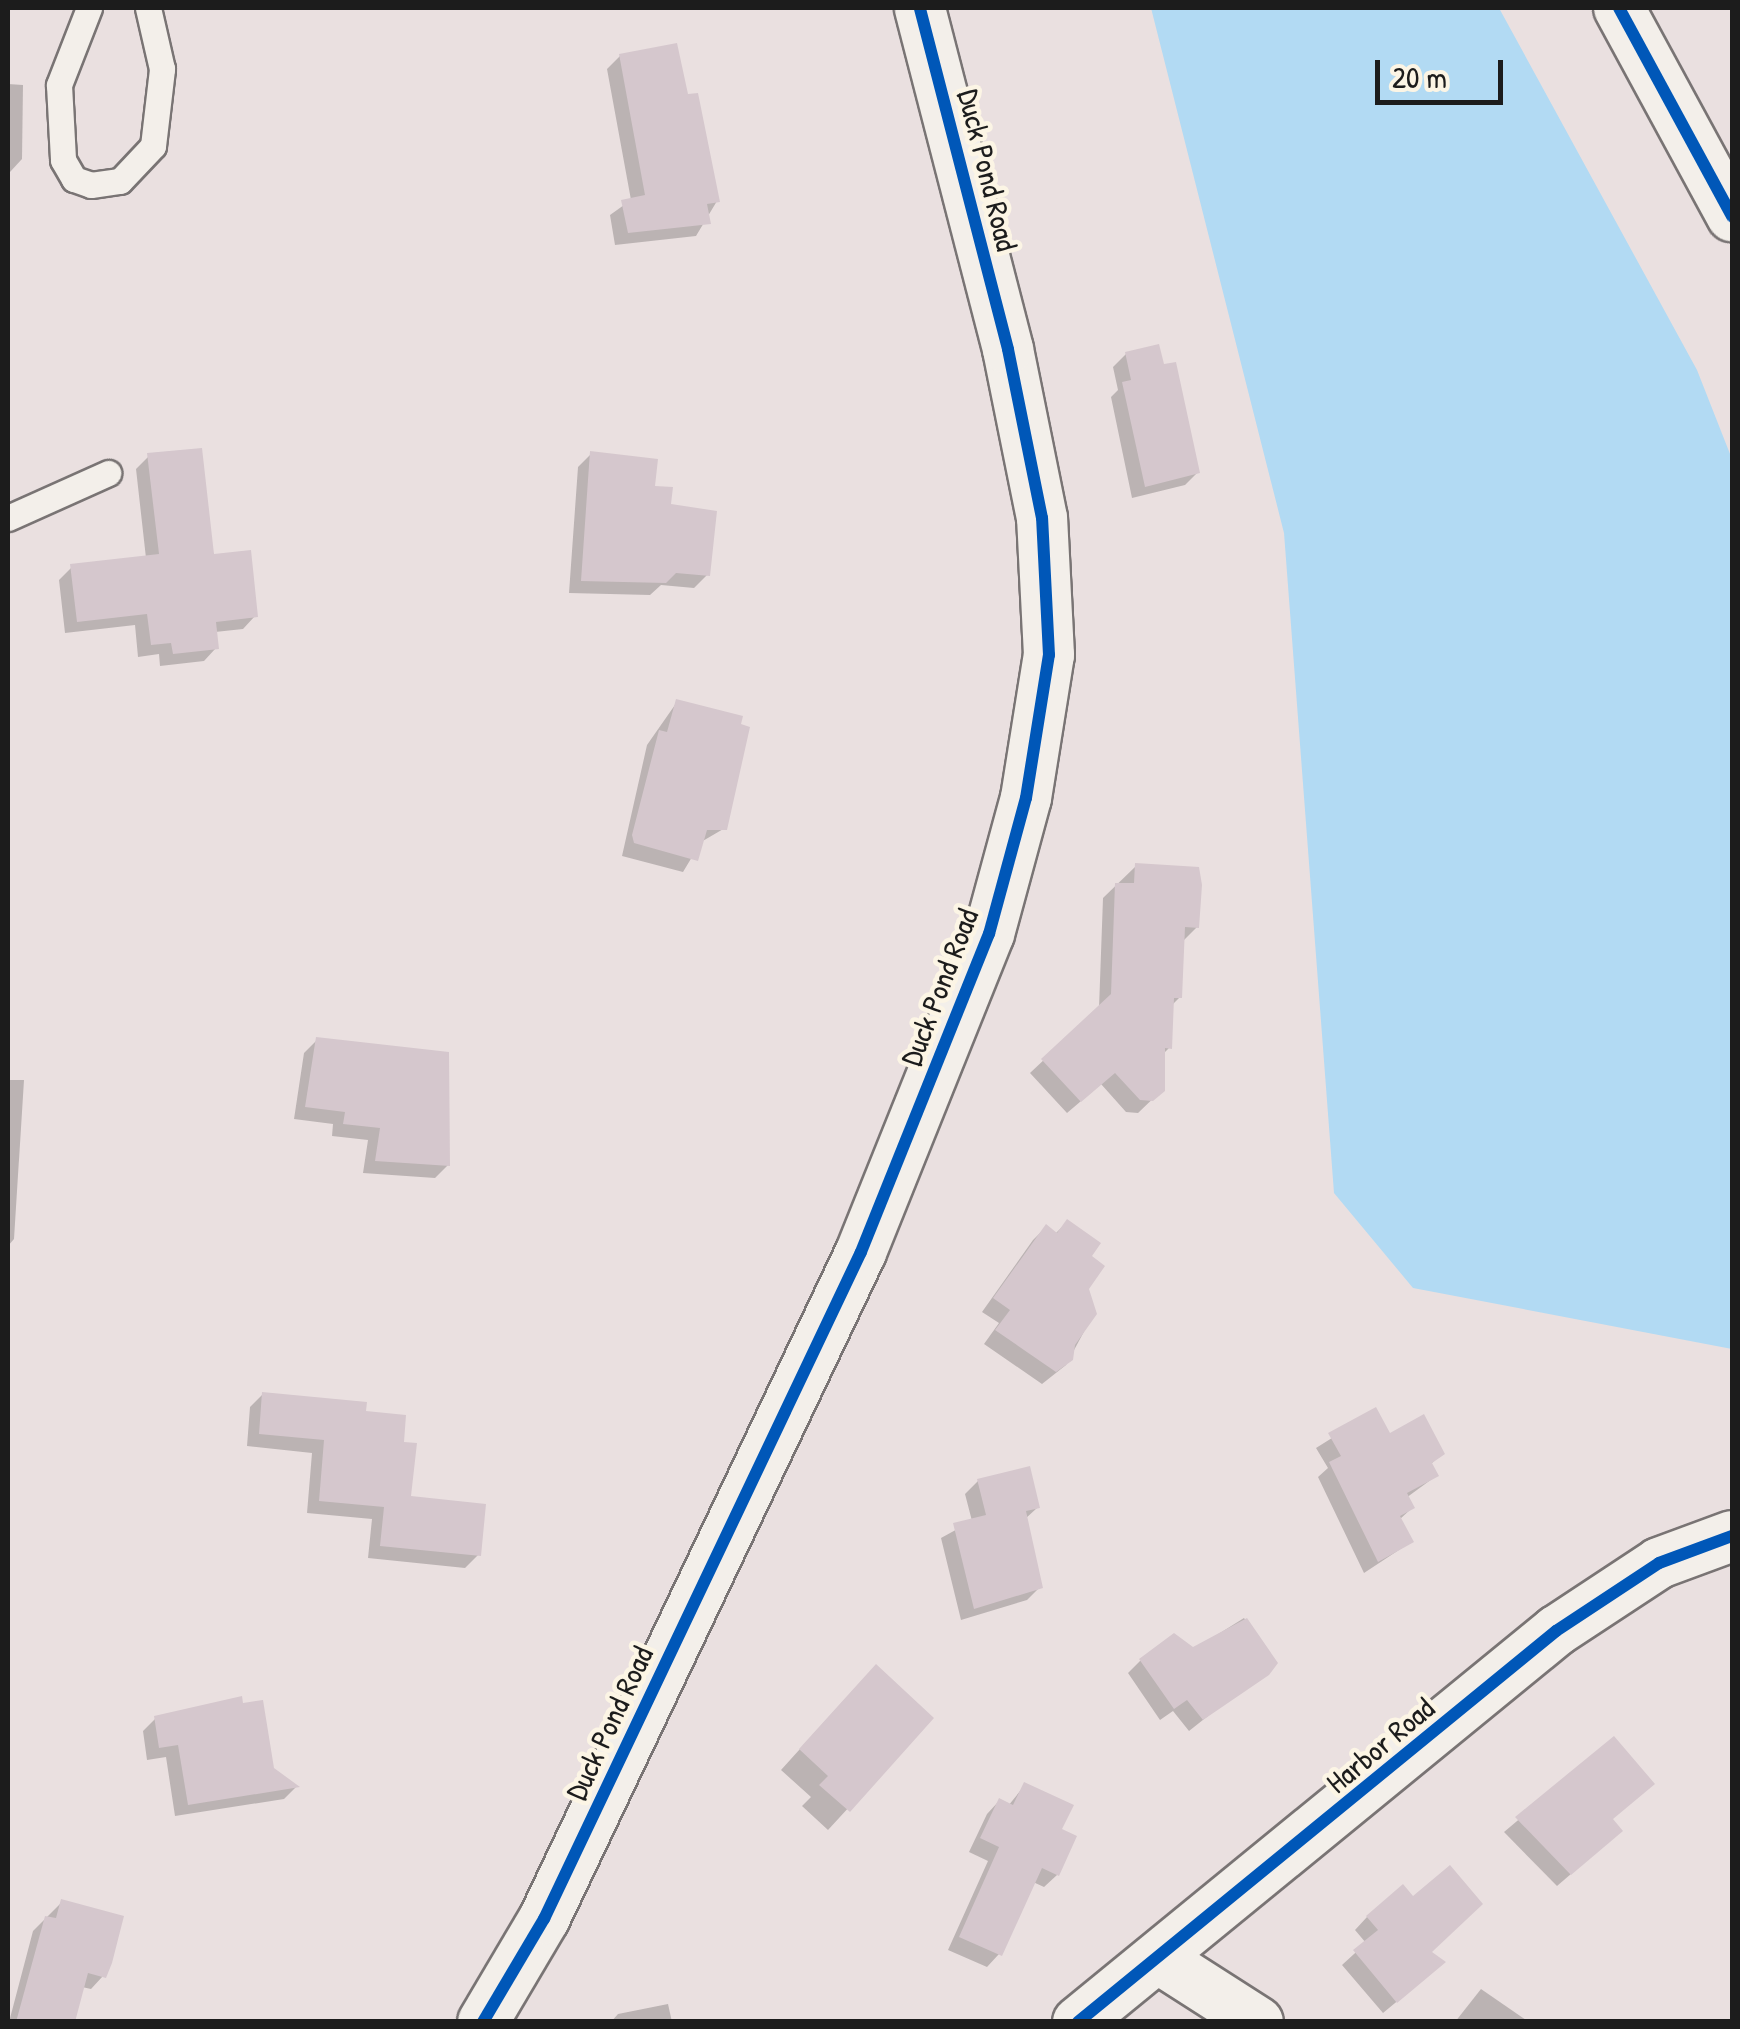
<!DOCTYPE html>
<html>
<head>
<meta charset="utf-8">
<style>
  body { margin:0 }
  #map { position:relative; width:1740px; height:2029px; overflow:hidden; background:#eae0e0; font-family:"Patrick Hand",sans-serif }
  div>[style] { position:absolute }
  .water>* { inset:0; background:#b2daf3 }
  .shadow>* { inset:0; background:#0003 }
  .building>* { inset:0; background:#d5c7cd }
  .roads { filter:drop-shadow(2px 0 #797474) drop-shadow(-2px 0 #797474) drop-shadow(0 2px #797474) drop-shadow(0 -2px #797474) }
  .service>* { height:25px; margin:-12.5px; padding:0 12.5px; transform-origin:12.5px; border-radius:12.5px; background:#f3efea }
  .minor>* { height:50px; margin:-25px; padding:0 25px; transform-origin:25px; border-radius:25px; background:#f3efea }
  .cycleway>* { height:12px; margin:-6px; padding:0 6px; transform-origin:6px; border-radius:6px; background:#0057b8 }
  span { translate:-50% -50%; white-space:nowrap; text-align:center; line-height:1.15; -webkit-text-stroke:9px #fcf5e5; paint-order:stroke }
  .street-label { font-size:30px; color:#1c1c1c }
  .frame { position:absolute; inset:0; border:10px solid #1c1c1c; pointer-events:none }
  .scale { position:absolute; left:1375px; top:60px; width:128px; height:45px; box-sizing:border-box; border:5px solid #1c1c1c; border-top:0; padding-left:12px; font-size:30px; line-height:35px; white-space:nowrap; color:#1c1c1c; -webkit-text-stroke:8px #fcf5e5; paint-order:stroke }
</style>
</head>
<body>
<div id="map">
  <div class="water">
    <i style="clip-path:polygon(1151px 8px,1499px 8px,1697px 370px,1732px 459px,1732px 1349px,1413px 1288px,1334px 1193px,1284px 533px)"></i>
  </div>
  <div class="shadow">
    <i style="clip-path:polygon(620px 56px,686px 97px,717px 201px,696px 236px,615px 245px,610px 215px,631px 200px,607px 69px)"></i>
    <i style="clip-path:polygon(8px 84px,23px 85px,22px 159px,10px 172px)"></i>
    <i style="clip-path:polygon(1126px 354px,1198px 472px,1185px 485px,1132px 498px,1111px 397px,1118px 390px,1113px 367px)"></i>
    <i style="clip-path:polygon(591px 454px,652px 488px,668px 506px,707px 575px,694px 588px,661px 585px,650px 595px,569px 593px,578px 467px)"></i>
    <i style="clip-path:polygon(149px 456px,255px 616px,243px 629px,215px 632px,216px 648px,204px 661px,160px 666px,159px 654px,138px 657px,135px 625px,65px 633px,59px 580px,72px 567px,146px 558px,136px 469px)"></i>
    <i style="clip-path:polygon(677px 702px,725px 828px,701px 842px,683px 872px,622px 856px,647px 745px)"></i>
    <i style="clip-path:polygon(1136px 866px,1197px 927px,1184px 940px,1180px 997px,1171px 1006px,1169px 1048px,1162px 1055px,1162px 1090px,1138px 1113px,1126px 1112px,1101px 1084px,1067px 1113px,1030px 1073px,1099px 1008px,1103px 898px)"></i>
    <i style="clip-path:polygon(317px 1040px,448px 1165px,435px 1178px,363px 1173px,368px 1140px,332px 1136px,333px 1124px,294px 1119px,304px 1053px)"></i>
    <i style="clip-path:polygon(8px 1080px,24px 1080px,14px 1239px,8px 1246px)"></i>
    <i style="clip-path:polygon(1067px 1222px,1088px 1256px,1086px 1289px,1094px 1313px,1066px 1365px,1042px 1384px,984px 1344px,999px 1323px,982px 1312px,1033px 1240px,1046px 1227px,1055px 1234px)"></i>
    <i style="clip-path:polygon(263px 1394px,363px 1414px,401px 1444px,409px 1498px,478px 1555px,465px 1568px,368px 1558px,372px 1519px,307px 1513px,312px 1453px,247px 1446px,250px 1407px)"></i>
    <i style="clip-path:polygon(1375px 1411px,1389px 1436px,1442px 1453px,1430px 1465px,1436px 1476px,1406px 1498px,1412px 1508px,1399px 1520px,1411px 1542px,1364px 1573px,1318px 1477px,1328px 1468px,1316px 1448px)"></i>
    <i style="clip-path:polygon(978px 1481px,1037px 1508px,1025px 1519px,1040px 1587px,1027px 1600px,961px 1620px,941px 1538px,972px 1521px,965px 1494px)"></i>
    <i style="clip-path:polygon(1244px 1618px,1275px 1663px,1189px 1731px,1173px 1711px,1160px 1720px,1128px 1673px,1140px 1661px,1193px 1650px)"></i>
    <i style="clip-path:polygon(856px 1687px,931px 1718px,828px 1830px,802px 1806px,811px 1797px,781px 1770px)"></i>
    <i style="clip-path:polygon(156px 1718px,271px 1769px,296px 1787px,284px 1799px,175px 1816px,166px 1757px,147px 1760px,143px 1731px)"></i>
    <i style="clip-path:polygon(1614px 1739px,1607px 1843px,1557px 1886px,1504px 1832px)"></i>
    <i style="clip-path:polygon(1025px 1785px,1059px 1830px,1057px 1875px,1044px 1887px,1033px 1882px,999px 1954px,987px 1967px,948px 1950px,988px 1861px,969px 1852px,987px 1814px,999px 1801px,1008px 1806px)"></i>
    <i style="clip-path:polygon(1412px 1899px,1430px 1974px,1383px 2013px,1342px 1965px,1366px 1943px,1355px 1930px,1367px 1917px)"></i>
    <i style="clip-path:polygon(62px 1902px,103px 1976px,91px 1989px,82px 1987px,73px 2022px,9px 2022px,33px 1931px)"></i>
    <i style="clip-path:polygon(1481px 1989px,1529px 2022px,1455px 2022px)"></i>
    <i style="clip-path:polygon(668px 2004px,672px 2022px,611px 2022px,618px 2014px)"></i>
  </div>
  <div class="building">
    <i style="clip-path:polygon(677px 43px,688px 94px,698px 93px,720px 202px,707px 204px,711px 224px,628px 233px,621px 200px,645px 195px,619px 54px)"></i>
    <i style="clip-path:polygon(1159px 344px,1164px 364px,1176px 362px,1200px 473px,1145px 487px,1122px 382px,1131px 380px,1125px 352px)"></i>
    <i style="clip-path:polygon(202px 448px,214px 554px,251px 550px,258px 617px,216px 622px,219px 649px,173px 654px,171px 643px,151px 645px,147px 614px,77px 622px,70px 564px,159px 554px,147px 453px)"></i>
    <i style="clip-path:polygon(590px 451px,658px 459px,655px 486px,673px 487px,671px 504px,717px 511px,710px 576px,676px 573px,666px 583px,581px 581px)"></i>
    <i style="clip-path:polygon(676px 699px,743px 716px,741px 724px,750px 727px,727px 830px,707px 830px,698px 861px,634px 843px,632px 835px,659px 730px,667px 732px)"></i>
    <i style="clip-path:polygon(1135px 863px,1199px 867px,1202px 885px,1199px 928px,1185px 927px,1182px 998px,1174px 998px,1172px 1049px,1165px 1048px,1165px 1091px,1153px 1101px,1140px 1100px,1115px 1073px,1081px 1102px,1041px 1059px,1111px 994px,1115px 883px,1134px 883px)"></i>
    <i style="clip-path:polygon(316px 1037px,449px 1052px,450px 1166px,375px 1161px,380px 1128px,343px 1124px,345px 1112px,305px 1107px)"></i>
    <i style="clip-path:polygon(1067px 1219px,1101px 1243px,1092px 1256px,1105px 1266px,1089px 1289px,1097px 1314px,1075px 1345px,1073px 1360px,1056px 1372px,995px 1330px,1010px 1310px,993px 1298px,1046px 1224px,1057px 1233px)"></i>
    <i style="clip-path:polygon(262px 1392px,367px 1402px,366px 1411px,406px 1415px,404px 1442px,417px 1443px,411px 1496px,486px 1504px,481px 1556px,380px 1546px,384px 1507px,319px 1501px,324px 1440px,259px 1434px)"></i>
    <i style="clip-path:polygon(1376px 1407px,1390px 1433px,1424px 1414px,1445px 1454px,1432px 1463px,1439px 1476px,1407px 1493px,1415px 1508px,1400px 1516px,1414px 1542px,1378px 1562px,1329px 1462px,1341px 1456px,1328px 1433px)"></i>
    <i style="clip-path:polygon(1030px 1466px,1040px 1508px,1026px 1511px,1043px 1588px,974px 1609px,953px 1523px,986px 1515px,977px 1479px)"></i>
    <i style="clip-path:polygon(1247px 1618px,1278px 1663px,1269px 1675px,1203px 1720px,1187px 1700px,1174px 1709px,1139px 1659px,1174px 1633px,1193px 1647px)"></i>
    <i style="clip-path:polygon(876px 1664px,934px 1718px,850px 1812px,819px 1785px,828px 1776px,799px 1749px)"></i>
    <i style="clip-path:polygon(242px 1696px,243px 1703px,263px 1700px,274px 1768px,300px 1787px,188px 1805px,178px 1745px,159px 1748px,154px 1716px)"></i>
    <i style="clip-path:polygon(1614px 1736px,1655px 1784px,1613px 1819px,1623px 1831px,1571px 1875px,1515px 1817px)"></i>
    <i style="clip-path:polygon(1024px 1782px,1074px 1805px,1062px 1829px,1077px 1836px,1059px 1876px,1042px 1868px,1002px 1956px,959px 1937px,999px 1847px,980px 1838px,999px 1798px,1013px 1805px)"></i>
    <i style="clip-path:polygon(1450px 1865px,1483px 1904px,1432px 1952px,1446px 1962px,1397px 2003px,1353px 1950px,1378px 1930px,1366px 1916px,1403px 1884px,1413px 1896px)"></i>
    <i style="clip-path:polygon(61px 1899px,124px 1916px,112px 1963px,106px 1978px,88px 1973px,75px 2022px,16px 2022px,45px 1916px,56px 1918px)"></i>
  </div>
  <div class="roads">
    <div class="service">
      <i style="left:89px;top:8px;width:83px;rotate:111.3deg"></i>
      <i style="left:59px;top:85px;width:75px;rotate:86.9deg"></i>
      <i style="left:63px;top:160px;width:22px;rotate:60deg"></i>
      <i style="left:74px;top:179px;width:18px;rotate:19deg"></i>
      <i style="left:91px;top:185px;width:29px;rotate:-8deg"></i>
      <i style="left:120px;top:181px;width:48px;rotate:-46.7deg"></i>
      <i style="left:153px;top:146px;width:78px;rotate:-83.3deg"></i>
      <i style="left:162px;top:69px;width:63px;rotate:-102.9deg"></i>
      <i style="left:8px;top:518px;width:110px;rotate:-24.2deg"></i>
    </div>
    <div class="minor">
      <i style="left:1619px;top:8px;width:237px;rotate:61.5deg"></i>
      <i style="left:1161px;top:1960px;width:115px;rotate:32.6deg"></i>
      <i style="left:483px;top:2022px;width:120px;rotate:-59.4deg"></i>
      <i style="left:544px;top:1919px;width:738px;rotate:-64.58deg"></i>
      <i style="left:861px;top:1252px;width:343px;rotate:-68.1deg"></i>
      <i style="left:989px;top:934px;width:141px;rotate:-74.8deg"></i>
      <i style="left:1026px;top:798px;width:145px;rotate:-80.9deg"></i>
      <i style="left:1049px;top:655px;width:137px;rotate:-92.9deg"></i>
      <i style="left:1042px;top:518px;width:172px;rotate:-101.4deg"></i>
      <i style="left:1008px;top:349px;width:352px;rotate:-104.5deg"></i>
      <i style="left:1078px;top:2022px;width:618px;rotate:-39.28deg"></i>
      <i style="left:1556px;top:1631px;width:123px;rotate:-33.4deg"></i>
      <i style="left:1659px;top:1563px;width:78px;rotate:-20.3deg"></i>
    </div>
  </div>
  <div class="cycleway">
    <i style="left:1619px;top:8px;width:237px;rotate:61.5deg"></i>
    <i style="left:483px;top:2022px;width:120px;rotate:-59.4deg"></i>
    <i style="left:544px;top:1919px;width:738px;rotate:-64.58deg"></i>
    <i style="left:861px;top:1252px;width:343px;rotate:-68.1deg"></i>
    <i style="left:989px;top:934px;width:141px;rotate:-74.8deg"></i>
    <i style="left:1026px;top:798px;width:145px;rotate:-80.9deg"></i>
    <i style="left:1049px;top:655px;width:137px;rotate:-92.9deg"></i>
    <i style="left:1042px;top:518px;width:172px;rotate:-101.4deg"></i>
    <i style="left:1008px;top:349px;width:352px;rotate:-104.5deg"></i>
    <i style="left:1078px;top:2022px;width:618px;rotate:-39.28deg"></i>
    <i style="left:1556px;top:1631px;width:123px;rotate:-33.4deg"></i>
    <i style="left:1659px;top:1563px;width:78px;rotate:-20.3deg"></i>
  </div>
  <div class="street-label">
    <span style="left:988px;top:170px;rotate:76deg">Duck Pond Road</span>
    <span style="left:939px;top:987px;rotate:-69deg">Duck Pond Road</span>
    <span style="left:609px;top:1723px;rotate:-65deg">Duck Pond Road</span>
    <span style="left:1380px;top:1745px;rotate:-40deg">Harbor Road</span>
  </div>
  <div class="frame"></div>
  <div class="scale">20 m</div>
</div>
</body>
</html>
